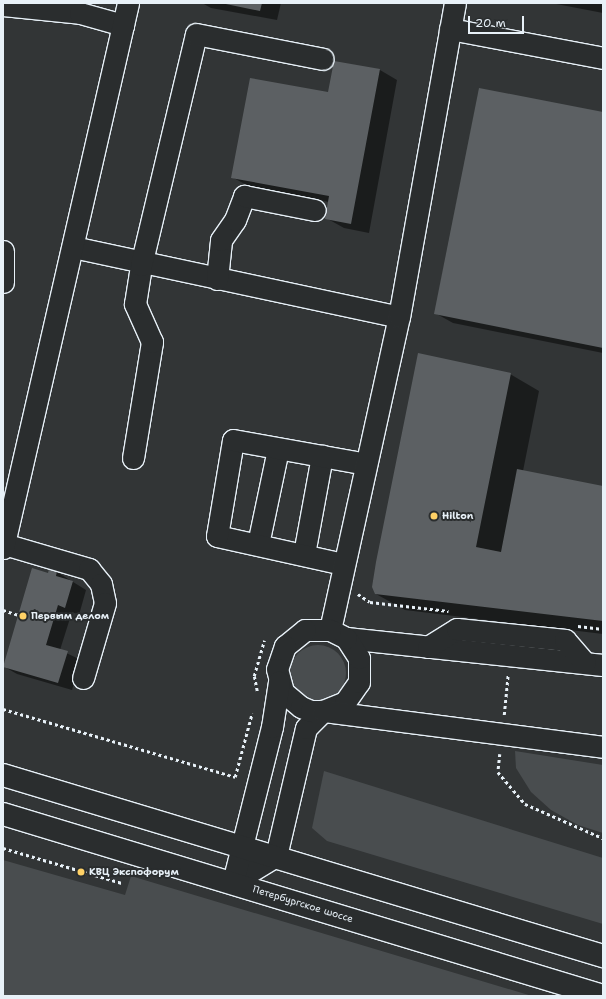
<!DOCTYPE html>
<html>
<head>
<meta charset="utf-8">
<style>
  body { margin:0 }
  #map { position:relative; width:606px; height:999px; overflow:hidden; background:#323536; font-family:"Shantell Sans",sans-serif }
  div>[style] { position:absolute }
  .green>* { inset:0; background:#494d4f }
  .round { border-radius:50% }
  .shadow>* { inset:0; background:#0007 }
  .building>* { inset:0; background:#5c6063 }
  .path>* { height:2.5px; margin-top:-1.25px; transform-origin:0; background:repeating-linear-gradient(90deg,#e8f1f8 0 3px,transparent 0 6px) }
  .roads { filter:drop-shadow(1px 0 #e8f1f8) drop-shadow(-1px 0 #e8f1f8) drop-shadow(0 1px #e8f1f8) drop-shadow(0 -1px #e8f1f8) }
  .minor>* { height:21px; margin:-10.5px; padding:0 10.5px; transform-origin:10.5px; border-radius:10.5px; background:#2a2d2e }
  .major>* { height:22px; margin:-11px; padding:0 11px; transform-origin:11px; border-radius:11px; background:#2a2d2e }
  .dots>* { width:11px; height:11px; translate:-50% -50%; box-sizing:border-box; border:2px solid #2a2d2e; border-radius:50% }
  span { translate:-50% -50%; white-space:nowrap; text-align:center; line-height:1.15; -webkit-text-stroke:4px #2a2d2e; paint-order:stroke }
  .poi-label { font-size:10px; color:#e8f1f8; font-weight:700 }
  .left { translate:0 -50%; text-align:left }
  .street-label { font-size:10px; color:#e8f1f8 }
  .frame { position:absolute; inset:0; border:4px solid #e8f1f8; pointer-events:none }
  .scale { position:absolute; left:468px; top:16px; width:56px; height:18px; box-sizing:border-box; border:2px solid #e8f1f8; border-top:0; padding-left:5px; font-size:12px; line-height:14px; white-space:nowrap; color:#e8f1f8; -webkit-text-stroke:3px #2a2d2e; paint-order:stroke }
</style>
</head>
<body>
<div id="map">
  <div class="green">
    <i class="round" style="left:290px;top:645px;width:56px;height:56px"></i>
    <i style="clip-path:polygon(515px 751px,603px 765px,603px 833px,578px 825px,551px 810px,531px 792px,516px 768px)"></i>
    <i style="clip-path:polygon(324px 771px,603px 858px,603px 924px,327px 841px,312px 828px)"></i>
    <i style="clip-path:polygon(3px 860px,125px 895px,131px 876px,532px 996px,3px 996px)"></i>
  </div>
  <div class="shadow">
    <i style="clip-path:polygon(202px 3px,281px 3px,277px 20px,211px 8px)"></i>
    <i style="clip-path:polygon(551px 3px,603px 3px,603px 13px)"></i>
    <i style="clip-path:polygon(335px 62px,380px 70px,397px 80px,369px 233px,344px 228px,326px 218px,329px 202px,250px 187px,232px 177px,329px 94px)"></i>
    <i style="clip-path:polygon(603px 113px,603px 353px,453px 323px,435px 313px)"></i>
    <i style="clip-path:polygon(510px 374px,539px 391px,523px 471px,603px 487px,603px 634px,405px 610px,376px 594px)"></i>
    <i style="clip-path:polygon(57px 572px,86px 590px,79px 615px,72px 612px,60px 650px,81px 660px,72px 690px,17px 674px,3px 666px,48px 575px)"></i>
  </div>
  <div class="building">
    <i style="clip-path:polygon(221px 3px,262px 3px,260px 11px)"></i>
    <i style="clip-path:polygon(334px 61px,380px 69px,351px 224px,325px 219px,329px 196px,231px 178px,250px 78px,328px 92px)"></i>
    <i style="clip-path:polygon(479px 88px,603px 112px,603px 348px,434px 314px)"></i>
    <i style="clip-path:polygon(418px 353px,511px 373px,476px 547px,501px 552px,517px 469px,603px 486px,603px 621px,375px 594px,372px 587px,376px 562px)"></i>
    <i style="clip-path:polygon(32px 568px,48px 573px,49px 569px,57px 571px,56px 576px,73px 581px,65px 608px,58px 605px,46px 645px,68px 651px,58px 683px,3px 667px)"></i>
  </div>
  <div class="path">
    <i style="left:358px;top:594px;width:14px;rotate:34deg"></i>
    <i style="left:370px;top:602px;width:79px;rotate:6.6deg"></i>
    <i style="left:3px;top:610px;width:16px;rotate:18deg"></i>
    <i style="left:578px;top:626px;width:25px;rotate:7deg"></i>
    <i style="left:257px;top:691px;width:15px;rotate:-101deg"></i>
    <i style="left:254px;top:676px;width:37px;rotate:-74deg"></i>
    <i style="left:3px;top:709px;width:242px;rotate:16.3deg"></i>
    <i style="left:235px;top:777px;width:66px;rotate:-75.1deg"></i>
    <i style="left:504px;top:715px;width:41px;rotate:-84.4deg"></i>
    <i style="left:500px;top:754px;width:18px;rotate:96deg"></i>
    <i style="left:498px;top:772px;width:42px;rotate:49.8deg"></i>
    <i style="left:525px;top:804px;width:85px;rotate:23.6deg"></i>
    <i style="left:3px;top:848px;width:124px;rotate:16.4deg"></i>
  </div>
  <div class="roads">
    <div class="minor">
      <i style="left:3px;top:5px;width:77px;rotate:5.9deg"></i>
      <i style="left:80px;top:13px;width:45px;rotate:15.6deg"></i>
      <i style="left:450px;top:29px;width:156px;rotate:10.7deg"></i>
      <i style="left:73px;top:247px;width:333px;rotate:12.1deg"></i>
      <i style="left:3px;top:251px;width:31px;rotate:90deg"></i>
      <i style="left:217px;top:279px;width:39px;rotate:-84deg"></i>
      <i style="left:221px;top:240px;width:24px;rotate:-55deg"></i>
      <i style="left:235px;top:220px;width:26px;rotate:-69deg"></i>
      <i style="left:244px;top:196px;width:72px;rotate:11.2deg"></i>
      <i style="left:133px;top:458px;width:118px;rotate:-80.7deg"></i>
      <i style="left:152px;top:342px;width:42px;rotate:-114.1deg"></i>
      <i style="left:135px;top:304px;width:39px;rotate:-81deg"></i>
      <i style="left:141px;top:265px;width:237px;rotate:-76.6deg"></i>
      <i style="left:196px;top:34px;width:129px;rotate:11.1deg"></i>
      <i style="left:4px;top:544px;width:89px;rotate:16.4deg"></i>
      <i style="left:89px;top:569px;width:19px;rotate:51deg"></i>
      <i style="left:101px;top:584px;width:19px;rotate:78deg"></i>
      <i style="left:105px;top:603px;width:78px;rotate:106.3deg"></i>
      <i style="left:258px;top:544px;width:97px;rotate:-78.1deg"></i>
      <i style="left:3px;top:548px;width:559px;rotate:-77.08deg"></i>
      <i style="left:304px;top:554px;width:100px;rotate:-79.6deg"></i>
      <i style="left:343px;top:564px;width:129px;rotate:-167.5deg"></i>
      <i style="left:217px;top:536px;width:97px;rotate:-80.5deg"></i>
      <i style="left:233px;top:440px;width:135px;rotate:10.2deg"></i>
      <i style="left:330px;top:630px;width:321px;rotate:-77.6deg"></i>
      <i style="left:399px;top:317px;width:319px;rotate:-79.9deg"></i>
      <i style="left:346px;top:638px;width:258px;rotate:6deg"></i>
      <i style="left:428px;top:647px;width:34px;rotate:-32deg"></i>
      <i style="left:457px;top:629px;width:109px;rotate:5.8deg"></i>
      <i style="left:565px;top:640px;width:30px;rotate:49deg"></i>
      <i style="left:233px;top:882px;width:50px;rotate:-31.2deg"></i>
      <i style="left:276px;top:856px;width:131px;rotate:-76.8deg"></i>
      <i style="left:306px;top:728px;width:24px;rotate:-45deg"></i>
      <i style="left:323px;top:711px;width:24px;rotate:-22deg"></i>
      <i style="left:345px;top:702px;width:24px;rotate:-55deg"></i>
      <i style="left:359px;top:682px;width:24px;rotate:-90deg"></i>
      <i style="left:359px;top:658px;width:24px;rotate:-123deg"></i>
      <i style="left:346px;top:638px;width:18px;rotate:-153deg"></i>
      <i style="left:330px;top:630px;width:25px;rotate:180deg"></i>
      <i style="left:305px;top:630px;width:26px;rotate:141deg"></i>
      <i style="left:285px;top:646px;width:24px;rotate:109deg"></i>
      <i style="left:277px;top:669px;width:24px;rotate:75deg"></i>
      <i style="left:283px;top:692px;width:23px;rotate:40deg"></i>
      <i style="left:301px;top:707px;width:11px;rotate:22deg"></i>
      <i style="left:311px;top:711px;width:12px"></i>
      <i style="left:323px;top:711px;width:282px;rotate:7.3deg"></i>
      <i style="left:233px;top:882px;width:160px;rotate:-75.9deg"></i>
      <i style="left:272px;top:727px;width:46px;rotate:-81.2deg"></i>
    </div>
    <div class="major">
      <i style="left:3px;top:775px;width:627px;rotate:16.79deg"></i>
      <i style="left:3px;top:814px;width:627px;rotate:16.87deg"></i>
    </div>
  </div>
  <div class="dots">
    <i style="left:434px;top:516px;background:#ffd166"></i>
    <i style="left:23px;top:616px;background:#ffd166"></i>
    <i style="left:81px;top:872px;background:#ffd166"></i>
  </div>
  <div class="poi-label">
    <span class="left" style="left:442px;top:516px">Hilton</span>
    <span class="left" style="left:31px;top:616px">Первым делом</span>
    <span class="left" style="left:89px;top:872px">КВЦ Экспофорум</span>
  </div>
  <div class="street-label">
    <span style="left:303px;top:904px;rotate:17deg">Петербургское шоссе</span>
  </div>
  <div class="frame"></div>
  <div class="scale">20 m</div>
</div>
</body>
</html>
